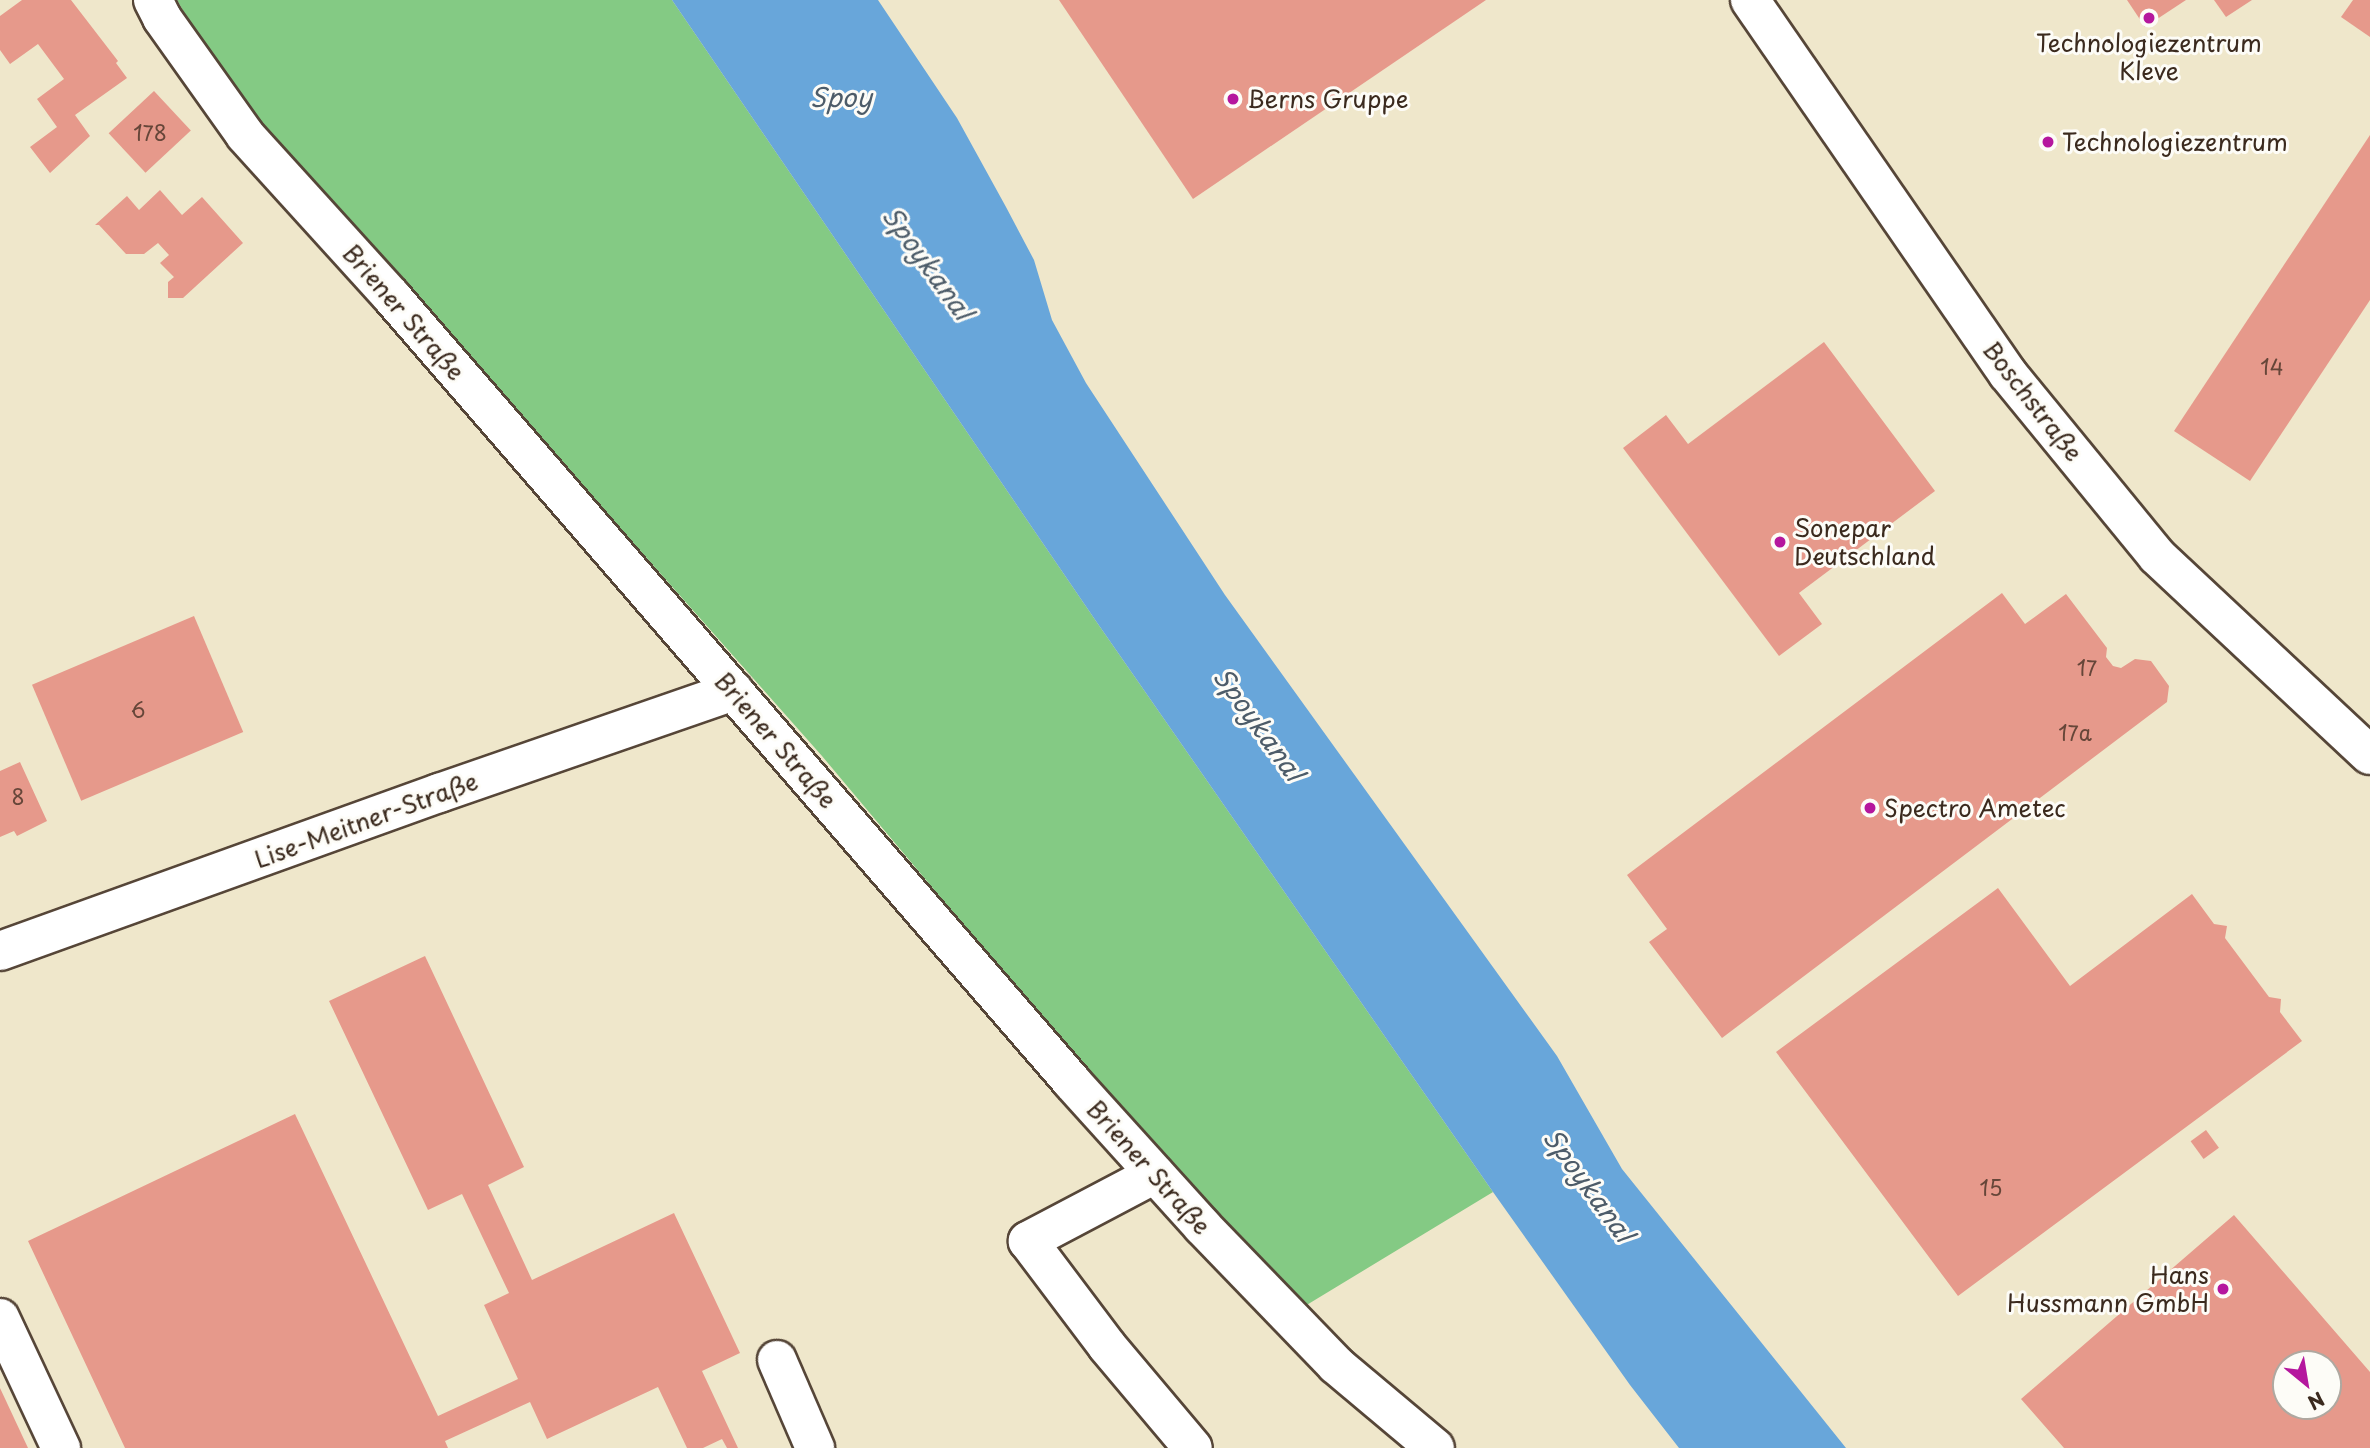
<!DOCTYPE html>
<html>
<head>
<meta charset="utf-8">
<style>
  body { margin:0 }
  #map { position:relative; width:2370px; height:1448px; overflow:hidden; background:#efe7cb; font-family:"Playpen Sans",sans-serif }
  div>[style] { position:absolute }
  .green>* { inset:0; background:#84ca84 }
  .water>* { inset:0; background:#68a6da }
  .building>* { inset:0; background:#e6998b; transform-origin:0 0 }
  .roads { filter:drop-shadow(2px 0 #564638) drop-shadow(-2px 0 #564638) drop-shadow(0 2px #564638) drop-shadow(0 -2px #564638) }
  .minor>* { height:38px; margin:-19px; padding:0 19px; transform-origin:19px; border-radius:19px; background:#fff }
  .dots>* { width:19px; height:19px; translate:-50% -50%; box-sizing:border-box; border:4px solid #fdfcf7; border-radius:50% }
  span { translate:-50% -50%; white-space:nowrap; text-align:center; line-height:1.15; -webkit-text-stroke:6px #fdfcf7; paint-order:stroke }
  .number-label { font-size:21px; color:#664639 }
  .number-label span { -webkit-text-stroke-width:0 }
  .poi-label { font-size:24px; color:#3b2a1e }
  .left { translate:0 -50%; text-align:left }
  .right { translate:-100% -50%; text-align:right }
  .street-label { font-size:24px; color:#3b2a1e }
  .water-label { font-size:26px; color:#4d5c69; font-style:italic }
  .north { position:absolute; left:2272px; top:1350px; width:70px; height:70px; box-sizing:border-box; background:#fdfcf7; border:2px solid #afa8a0; border-radius:50%; rotate:150deg; font-size:19px; font-weight:700; line-height:28px; text-align:center; color:#3b2a1e }
  .north::after { content:''; display:block; margin:auto; width:24px; height:32px; background:#b5179e; clip-path:polygon(50% 0,100% 100%,50% 72%,0 100%) }
</style>
</head>
<body>
<div id="map">
  <div class="green">
    <i style="clip-path:polygon(177px 0,672px 0,1098px 624px,1493px 1192px,1305px 1306px,1139px 1134px,822px 756px,272px 135px,215px 67px)"></i>
  </div>
  <div class="water">
    <i style="clip-path:polygon(672px 0,878px 0,957px 118px,1006px 207px,1034px 260px,1052px 320px,1086px 383px,1225px 595px,1557px 1056px,1622px 1169px,1846px 1448px,1679px 1448px,1630px 1385px,1493px 1192px,1098px 624px)"></i>
  </div>
  <div class="building">
    <i style="clip-path:polygon(22px 0,71px 0,118px 61px,116px 63px,127px 78px,75px 115px,90px 136px,50px 173px,30px 147px,57px 127px,37px 99px,64px 79px,38px 44px,10px 64px,0 50px,0 16px)"></i>
    <i style="clip-path:polygon(1059px 0,1486px 0,1193px 199px)"></i>
    <i style="clip-path:polygon(2127px 0,2186px 0,2145px 27px)"></i>
    <i style="clip-path:polygon(2214px 0,2252px 0,2226px 17px)"></i>
    <i style="clip-path:polygon(2353px 0,2370px 0,2370px 37px,2341px 17px)"></i>
    <i style="left:154px;top:91px;width:54px;height:62px;rotate:47deg"></i>
    <i style="clip-path:polygon(2370px 135px,2370px 300px,2250px 481px,2174px 431px)"></i>
    <i style="clip-path:polygon(160px 190px,182px 215px,202px 197px,243px 243px,183px 298px,168px 298px,168px 282px,174px 277px,160px 263px,169px 255px,158px 243px,144px 254px,126px 254px,99px 225px,95px 225px,127px 196px,139px 210px)"></i>
    <i style="clip-path:polygon(1824px 342px,1935px 491px,1799px 593px,1822px 624px,1779px 656px,1623px 448px,1666px 415px,1688px 444px)"></i>
    <i style="clip-path:polygon(2002px 593px,2025px 624px,2066px 594px,2107px 648px,2106px 657px,2113px 666px,2121px 668px,2135px 659px,2151px 661px,2169px 686px,2167px 702px,1722px 1038px,1649px 942px,1667px 929px,1627px 875px)"></i>
    <i style="left:194px;top:616px;width:126px;height:176px;rotate:67deg"></i>
    <i style="clip-path:polygon(20px 762px,47px 821px,17px 836px,14px 831px,0 837px,0 771px)"></i>
    <i style="clip-path:polygon(1998px 888px,2070px 986px,2192px 894px,2214px 924px,2227px 926px,2225px 938px,2269px 997px,2281px 999px,2280px 1012px,2302px 1041px,1958px 1296px,1776px 1052px)"></i>
    <i style="clip-path:polygon(425px 956px,524px 1167px,488px 1185px,532px 1280px,674px 1213px,740px 1353px,702px 1371px,738px 1448px,727px 1448px,722px 1439px,703px 1448px,687px 1448px,658px 1387px,547px 1439px,530px 1402px,445px 1441px,448px 1448px,125px 1448px,28px 1241px,295px 1114px,438px 1416px,518px 1379px,484px 1305px,509px 1293px,462px 1194px,428px 1210px,329px 1001px)"></i>
    <i style="left:2206px;top:1130px;width:22px;height:19px;rotate:54deg"></i>
    <i style="clip-path:polygon(evenodd,2234px 1215px,2370px 1372px,2370px 1448px,2064px 1448px,2021px 1399px,2234px 1215px,2286px 1364px,2328px 1364px,2328px 1406px,2286px 1406px,2286px 1364px)"></i>
    <i style="clip-path:polygon(0 1388px,28px 1448px,0 1448px)"></i>
  </div>
  <div class="roads">
    <div class="minor">
      <i style="left:153px;top:0;width:20px;rotate:63deg"></i>
      <i style="left:162px;top:18px;width:143px;rotate:54.6deg"></i>
      <i style="left:245px;top:135px;width:217px;rotate:47.8deg"></i>
      <i style="left:391px;top:296px;width:1040px;rotate:49.09deg"></i>
      <i style="left:1072px;top:1082px;width:194px;rotate:47.9deg"></i>
      <i style="left:1202px;top:1226px;width:193px;rotate:46deg"></i>
      <i style="left:1336px;top:1365px;width:129px;rotate:40deg"></i>
      <i style="left:1750px;top:0;width:454px;rotate:55.4deg"></i>
      <i style="left:2008px;top:374px;width:235px;rotate:50.7deg"></i>
      <i style="left:2157px;top:556px;width:291px;rotate:43.1deg"></i>
      <i style="left:0;top:951px;width:467px;rotate:-19.8deg"></i>
      <i style="left:439px;top:793px;width:312px;rotate:-19.1deg"></i>
      <i style="left:1155px;top:1174px;width:144px;rotate:152.2deg"></i>
      <i style="left:1028px;top:1241px;width:131px;rotate:53deg"></i>
      <i style="left:1107px;top:1346px;width:133px;rotate:49.9deg"></i>
      <i style="left:0;top:1318px;width:144px;rotate:64.9deg"></i>
      <i style="left:777px;top:1360px;width:96px;rotate:66.6deg"></i>
    </div>
  </div>
  <div class="dots">
    <i style="left:2149px;top:18px;background:#b5179e"></i>
    <i style="left:1233px;top:99px;background:#b5179e"></i>
    <i style="left:2048px;top:142px;background:#b5179e"></i>
    <i style="left:1780px;top:542px;background:#b5179e"></i>
    <i style="left:1870px;top:808px;background:#b5179e"></i>
    <i style="left:2223px;top:1289px;background:#b5179e"></i>
  </div>
  <div class="number-label">
    <span style="left:150px;top:132px">178</span>
    <span style="left:2272px;top:366px">14</span>
    <span style="left:2087px;top:667px">17</span>
    <span style="left:138px;top:709px">6</span>
    <span style="left:2075px;top:732px">17a</span>
    <span style="left:18px;top:796px">8</span>
    <span style="left:1991px;top:1187px">15</span>
  </div>
  <div class="poi-label">
    <span style="left:2149px;top:57px">Technologiezentrum<br>Kleve</span>
    <span class="left" style="left:1247px;top:99px">Berns Gruppe</span>
    <span class="left" style="left:2062px;top:142px">Technologiezentrum</span>
    <span class="left" style="left:1794px;top:542px">Sonepar<br>Deutschland</span>
    <span class="left" style="left:1884px;top:808px">Spectro Ametec</span>
    <span class="right" style="left:2209px;top:1289px">Hans<br>Hussmann GmbH</span>
  </div>
  <div class="street-label">
    <span style="left:404px;top:312px;rotate:49deg">Briener Straße</span>
    <span style="left:2033px;top:401px;rotate:52deg">Boschstraße</span>
    <span style="left:776px;top:740px;rotate:49deg">Briener Straße</span>
    <span style="left:366px;top:820px;rotate:-20deg">Lise-Meitner-Straße</span>
    <span style="left:1149px;top:1167px;rotate:48deg">Briener Straße</span>
  </div>
  <div class="water-label">
    <span style="left:841px;top:97px">Spoy</span>
    <span style="left:928px;top:263px;rotate:54deg">Spoykanal</span>
    <span style="left:1259px;top:724px;rotate:54deg">Spoykanal</span>
    <span style="left:1589px;top:1185px;rotate:54deg">Spoykanal</span>
  </div>
  <div class="north">N</div>
</div>
</body>
</html>
